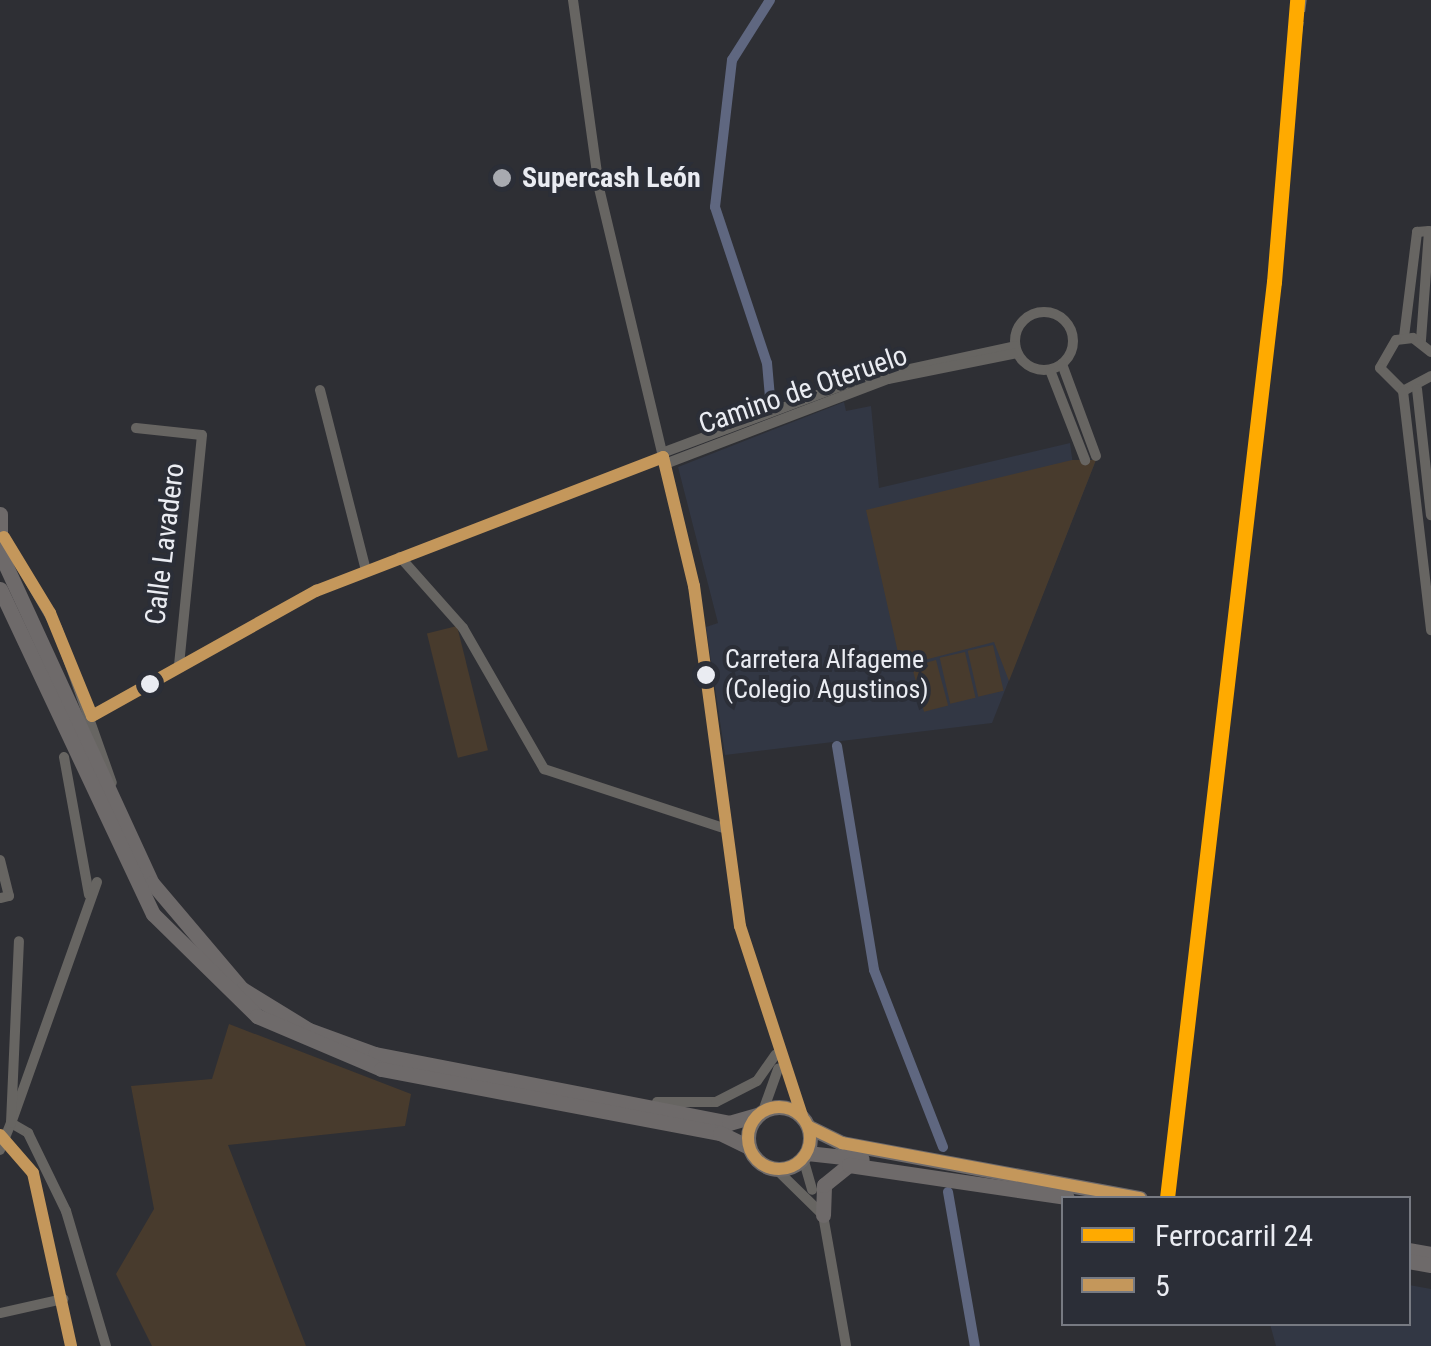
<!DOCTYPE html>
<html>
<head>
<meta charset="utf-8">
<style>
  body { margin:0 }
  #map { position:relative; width:1431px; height:1346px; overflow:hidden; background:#2e2f34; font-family:"Roboto Condensed",sans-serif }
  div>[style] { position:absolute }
  .built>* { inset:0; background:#323744 }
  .green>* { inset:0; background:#483b2d; transform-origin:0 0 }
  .canal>* { height:10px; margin:-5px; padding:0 5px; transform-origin:5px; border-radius:5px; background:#5f6780 }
  .minor>* { height:10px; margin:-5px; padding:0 5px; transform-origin:5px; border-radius:5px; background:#676562 }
  .minor>.ring { margin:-5px; padding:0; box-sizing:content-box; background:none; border:10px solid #676562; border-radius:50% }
  .highway>* { height:15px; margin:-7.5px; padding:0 7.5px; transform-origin:7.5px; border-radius:7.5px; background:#6e6a6a }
  .highway>.ring { margin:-7.5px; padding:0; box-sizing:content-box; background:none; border:15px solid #6e6a6a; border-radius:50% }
  .rail>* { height:2.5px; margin-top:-1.25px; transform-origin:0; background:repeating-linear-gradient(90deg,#6e6d6e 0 20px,transparent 0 30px) }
  .bus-1>* { height:12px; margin:-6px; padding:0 6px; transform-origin:6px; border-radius:6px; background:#c4975b }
  .bus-1>.ring { margin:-6px; padding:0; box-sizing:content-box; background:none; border:12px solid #c4975b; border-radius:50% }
  .rail-1>* { height:15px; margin:-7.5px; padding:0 7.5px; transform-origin:7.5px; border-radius:7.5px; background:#fa0 }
  .dots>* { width:28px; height:28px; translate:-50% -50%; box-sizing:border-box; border:5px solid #2b2e37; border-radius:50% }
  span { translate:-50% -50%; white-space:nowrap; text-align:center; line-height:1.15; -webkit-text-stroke:8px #2b2e37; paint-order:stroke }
  .bus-label { font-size:26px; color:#eaecf2 }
  .left { translate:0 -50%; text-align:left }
  .poi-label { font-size:28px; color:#eaecf2; font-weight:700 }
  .street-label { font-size:28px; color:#eaecf2 }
  .legend { position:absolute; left:1061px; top:1196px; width:350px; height:130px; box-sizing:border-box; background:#2b2e37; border:2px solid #777a82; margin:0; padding:12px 18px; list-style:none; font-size:30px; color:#eaecf2 }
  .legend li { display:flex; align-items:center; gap:20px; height:50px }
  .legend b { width:50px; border:2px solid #777a82 }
</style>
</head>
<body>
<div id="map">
  <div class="built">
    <i style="clip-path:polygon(844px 402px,846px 411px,871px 406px,879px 488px,1070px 443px,1073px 465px,1096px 460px,992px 723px,725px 755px,706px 627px,718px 623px,678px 467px)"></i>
    <i style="clip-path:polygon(1409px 1285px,1431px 1289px,1431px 1346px,1276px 1346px,1270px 1324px,1408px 1324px)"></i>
  </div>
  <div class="green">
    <i style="clip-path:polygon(1072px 460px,1096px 460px,1009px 681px,994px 642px,901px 666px,866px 510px)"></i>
    <i style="left:457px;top:626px;width:128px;height:31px;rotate:76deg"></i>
    <i style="left:993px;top:645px;width:47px;height:26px;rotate:77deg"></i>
    <i style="left:965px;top:652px;width:47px;height:26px;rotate:77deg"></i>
    <i style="left:936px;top:660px;width:47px;height:25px;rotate:75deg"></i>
    <i style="clip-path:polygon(229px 1024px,411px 1094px,405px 1126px,228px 1145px,306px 1346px,152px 1346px,116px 1274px,154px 1209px,131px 1086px,212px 1079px)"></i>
  </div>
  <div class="canal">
    <i style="left:770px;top:0;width:71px;rotate:122.3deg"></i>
    <i style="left:732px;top:60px;width:148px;rotate:96.6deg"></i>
    <i style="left:715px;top:207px;width:164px;rotate:71.6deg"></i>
    <i style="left:767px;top:363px;width:37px;rotate:85deg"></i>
    <i style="left:837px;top:746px;width:227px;rotate:80.6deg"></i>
    <i style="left:874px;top:970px;width:190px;rotate:68.7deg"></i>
    <i style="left:948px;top:1192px;width:156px;rotate:80.1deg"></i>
  </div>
  <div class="minor">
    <i style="left:573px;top:0;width:190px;rotate:82.1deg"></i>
    <i style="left:599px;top:188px;width:409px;rotate:76.6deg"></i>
    <i style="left:694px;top:586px;width:343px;rotate:82.3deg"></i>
    <i style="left:740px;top:926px;width:200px;rotate:71.9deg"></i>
    <i class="ring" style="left:1015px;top:312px;width:48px;height:48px"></i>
    <i style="left:1404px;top:337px;width:106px;rotate:-82.9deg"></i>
    <i style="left:1417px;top:232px;width:12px;rotate:-5deg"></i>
    <i style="left:1429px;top:231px;width:110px;rotate:94.2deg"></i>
    <i style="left:1431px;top:352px;width:23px;rotate:-142deg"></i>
    <i style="left:1413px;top:338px;width:17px;rotate:173deg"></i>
    <i style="left:1396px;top:340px;width:32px;rotate:120deg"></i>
    <i style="left:1380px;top:368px;width:33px;rotate:45deg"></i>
    <i style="left:1403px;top:391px;width:32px;rotate:-28deg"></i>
    <i style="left:1062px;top:364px;width:98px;rotate:69.7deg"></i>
    <i style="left:1050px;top:370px;width:97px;rotate:68.7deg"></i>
    <i style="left:1417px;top:389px;width:127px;rotate:83.7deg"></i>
    <i style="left:320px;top:390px;width:186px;rotate:75.7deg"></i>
    <i style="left:1403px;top:391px;width:241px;rotate:83.3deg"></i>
    <i style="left:136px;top:428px;width:66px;rotate:6.1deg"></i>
    <i style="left:202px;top:435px;width:231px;rotate:95.7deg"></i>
    <i style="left:662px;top:453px;width:206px;rotate:-20.5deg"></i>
    <i style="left:855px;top:381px;width:164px;rotate:-12.3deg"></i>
    <i style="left:665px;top:464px;width:239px;rotate:-20.9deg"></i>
    <i style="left:888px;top:379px;width:132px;rotate:-11.4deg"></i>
    <i style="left:4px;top:537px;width:105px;rotate:59.8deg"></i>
    <i style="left:57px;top:628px;width:164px;rotate:70.5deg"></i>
    <i style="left:400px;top:557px;width:95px;rotate:48.4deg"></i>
    <i style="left:463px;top:628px;width:163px;rotate:60.1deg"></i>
    <i style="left:544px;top:769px;width:192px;rotate:18.2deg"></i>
    <i style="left:92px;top:716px;width:257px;rotate:-29.2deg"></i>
    <i style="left:316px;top:591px;width:372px;rotate:-21.1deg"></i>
    <i style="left:64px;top:757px;width:140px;rotate:79.7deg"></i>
    <i style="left:0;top:860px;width:37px;rotate:76deg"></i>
    <i style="left:9px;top:896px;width:9px;rotate:167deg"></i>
    <i style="left:97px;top:882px;width:256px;rotate:109.6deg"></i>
    <i style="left:11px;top:1123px;width:20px;rotate:30deg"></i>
    <i style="left:28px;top:1133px;width:87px;rotate:64deg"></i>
    <i style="left:66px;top:1211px;width:141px;rotate:73.5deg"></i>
    <i style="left:657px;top:1102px;width:59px"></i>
    <i style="left:716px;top:1102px;width:46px;rotate:-27.1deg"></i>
    <i style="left:757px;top:1081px;width:32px;rotate:-55deg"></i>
    <i style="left:763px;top:1111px;width:45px;rotate:-70.3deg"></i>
    <i style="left:0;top:1135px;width:50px;rotate:49deg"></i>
    <i style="left:33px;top:1173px;width:177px;rotate:77.6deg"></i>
    <i style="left:0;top:1150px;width:29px;rotate:-68deg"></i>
    <i style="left:11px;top:1123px;width:182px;rotate:-87.5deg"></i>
    <i style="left:803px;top:1158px;width:33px;rotate:74deg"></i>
    <i style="left:776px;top:1169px;width:66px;rotate:44.4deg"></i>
    <i style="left:823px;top:1215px;width:133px;rotate:80deg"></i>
    <i style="left:0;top:1313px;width:65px;rotate:-12.5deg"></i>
  </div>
  <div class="highway">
    <i style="left:0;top:514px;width:29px;rotate:90deg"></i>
    <i style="left:0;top:553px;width:363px;rotate:65.3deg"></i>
    <i style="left:152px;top:883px;width:139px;rotate:49.7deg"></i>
    <i style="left:242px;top:989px;width:79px;rotate:31.5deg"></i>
    <i style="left:309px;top:1030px;width:70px;rotate:20deg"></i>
    <i style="left:375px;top:1054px;width:361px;rotate:11deg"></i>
    <i style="left:729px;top:1123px;width:29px;rotate:-16deg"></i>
    <i style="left:0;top:589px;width:359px;rotate:64.8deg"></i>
    <i style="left:153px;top:914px;width:146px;rotate:44.4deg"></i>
    <i style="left:257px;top:1016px;width:135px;rotate:23.1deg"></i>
    <i style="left:381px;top:1069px;width:345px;rotate:10.7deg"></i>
    <i style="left:720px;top:1133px;width:32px;rotate:26deg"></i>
    <i class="ring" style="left:748px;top:1107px;width:47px;height:47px"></i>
    <i style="left:809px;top:1127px;width:37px;rotate:26deg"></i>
    <i style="left:842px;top:1143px;width:303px;rotate:10.5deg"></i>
    <i style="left:807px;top:1153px;width:55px;rotate:6.2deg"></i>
    <i style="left:823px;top:1215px;width:30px;rotate:-88deg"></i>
    <i style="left:824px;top:1185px;width:32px;rotate:-39deg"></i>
    <i style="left:849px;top:1165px;width:220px;rotate:8.4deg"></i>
    <i style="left:1408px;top:1250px;width:23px;rotate:10deg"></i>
    <i style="left:1408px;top:1261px;width:23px;rotate:10deg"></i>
  </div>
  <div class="rail">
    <i style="left:1283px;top:160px;width:162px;rotate:-82.2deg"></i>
  </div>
  <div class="bus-1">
    <i style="left:4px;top:537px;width:89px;rotate:58.8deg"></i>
    <i style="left:50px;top:613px;width:111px;rotate:67.8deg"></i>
    <i style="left:92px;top:716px;width:257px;rotate:-29.2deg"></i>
    <i style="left:316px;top:591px;width:372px;rotate:-21.1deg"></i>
    <i style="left:663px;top:457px;width:133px;rotate:76.5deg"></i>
    <i style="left:694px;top:586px;width:343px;rotate:82.3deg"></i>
    <i style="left:740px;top:926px;width:200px;rotate:71.9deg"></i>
    <i class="ring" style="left:748px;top:1107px;width:50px;height:50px"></i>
    <i style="left:809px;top:1127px;width:37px;rotate:26deg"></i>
    <i style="left:842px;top:1143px;width:303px;rotate:10.5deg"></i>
    <i style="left:0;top:1135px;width:50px;rotate:49deg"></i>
    <i style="left:33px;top:1173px;width:177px;rotate:77.6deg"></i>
  </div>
  <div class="rail-1">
    <i style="left:1167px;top:1198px;width:922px;rotate:-83.34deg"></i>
    <i style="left:1274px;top:282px;width:283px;rotate:-85.3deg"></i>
  </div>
  <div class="dots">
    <i style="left:502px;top:178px;background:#a8aab0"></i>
    <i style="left:706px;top:675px;background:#eaecf2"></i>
    <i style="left:150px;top:684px;background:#eaecf2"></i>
  </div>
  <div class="bus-label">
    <span class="left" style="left:725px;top:675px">Carretera Alfageme<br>(Colegio Agustinos)</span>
  </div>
  <div class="poi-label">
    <span class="left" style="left:522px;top:178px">Supercash León</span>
  </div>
  <div class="street-label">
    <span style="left:803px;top:390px;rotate:-19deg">Camino de Oteruelo</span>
    <span style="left:165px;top:544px;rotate:-83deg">Calle Lavadero</span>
  </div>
  <ul class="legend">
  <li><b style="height:12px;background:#fa0"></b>Ferrocarril 24</li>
  <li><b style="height:12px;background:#c4975b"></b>5</li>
  </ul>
</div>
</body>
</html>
